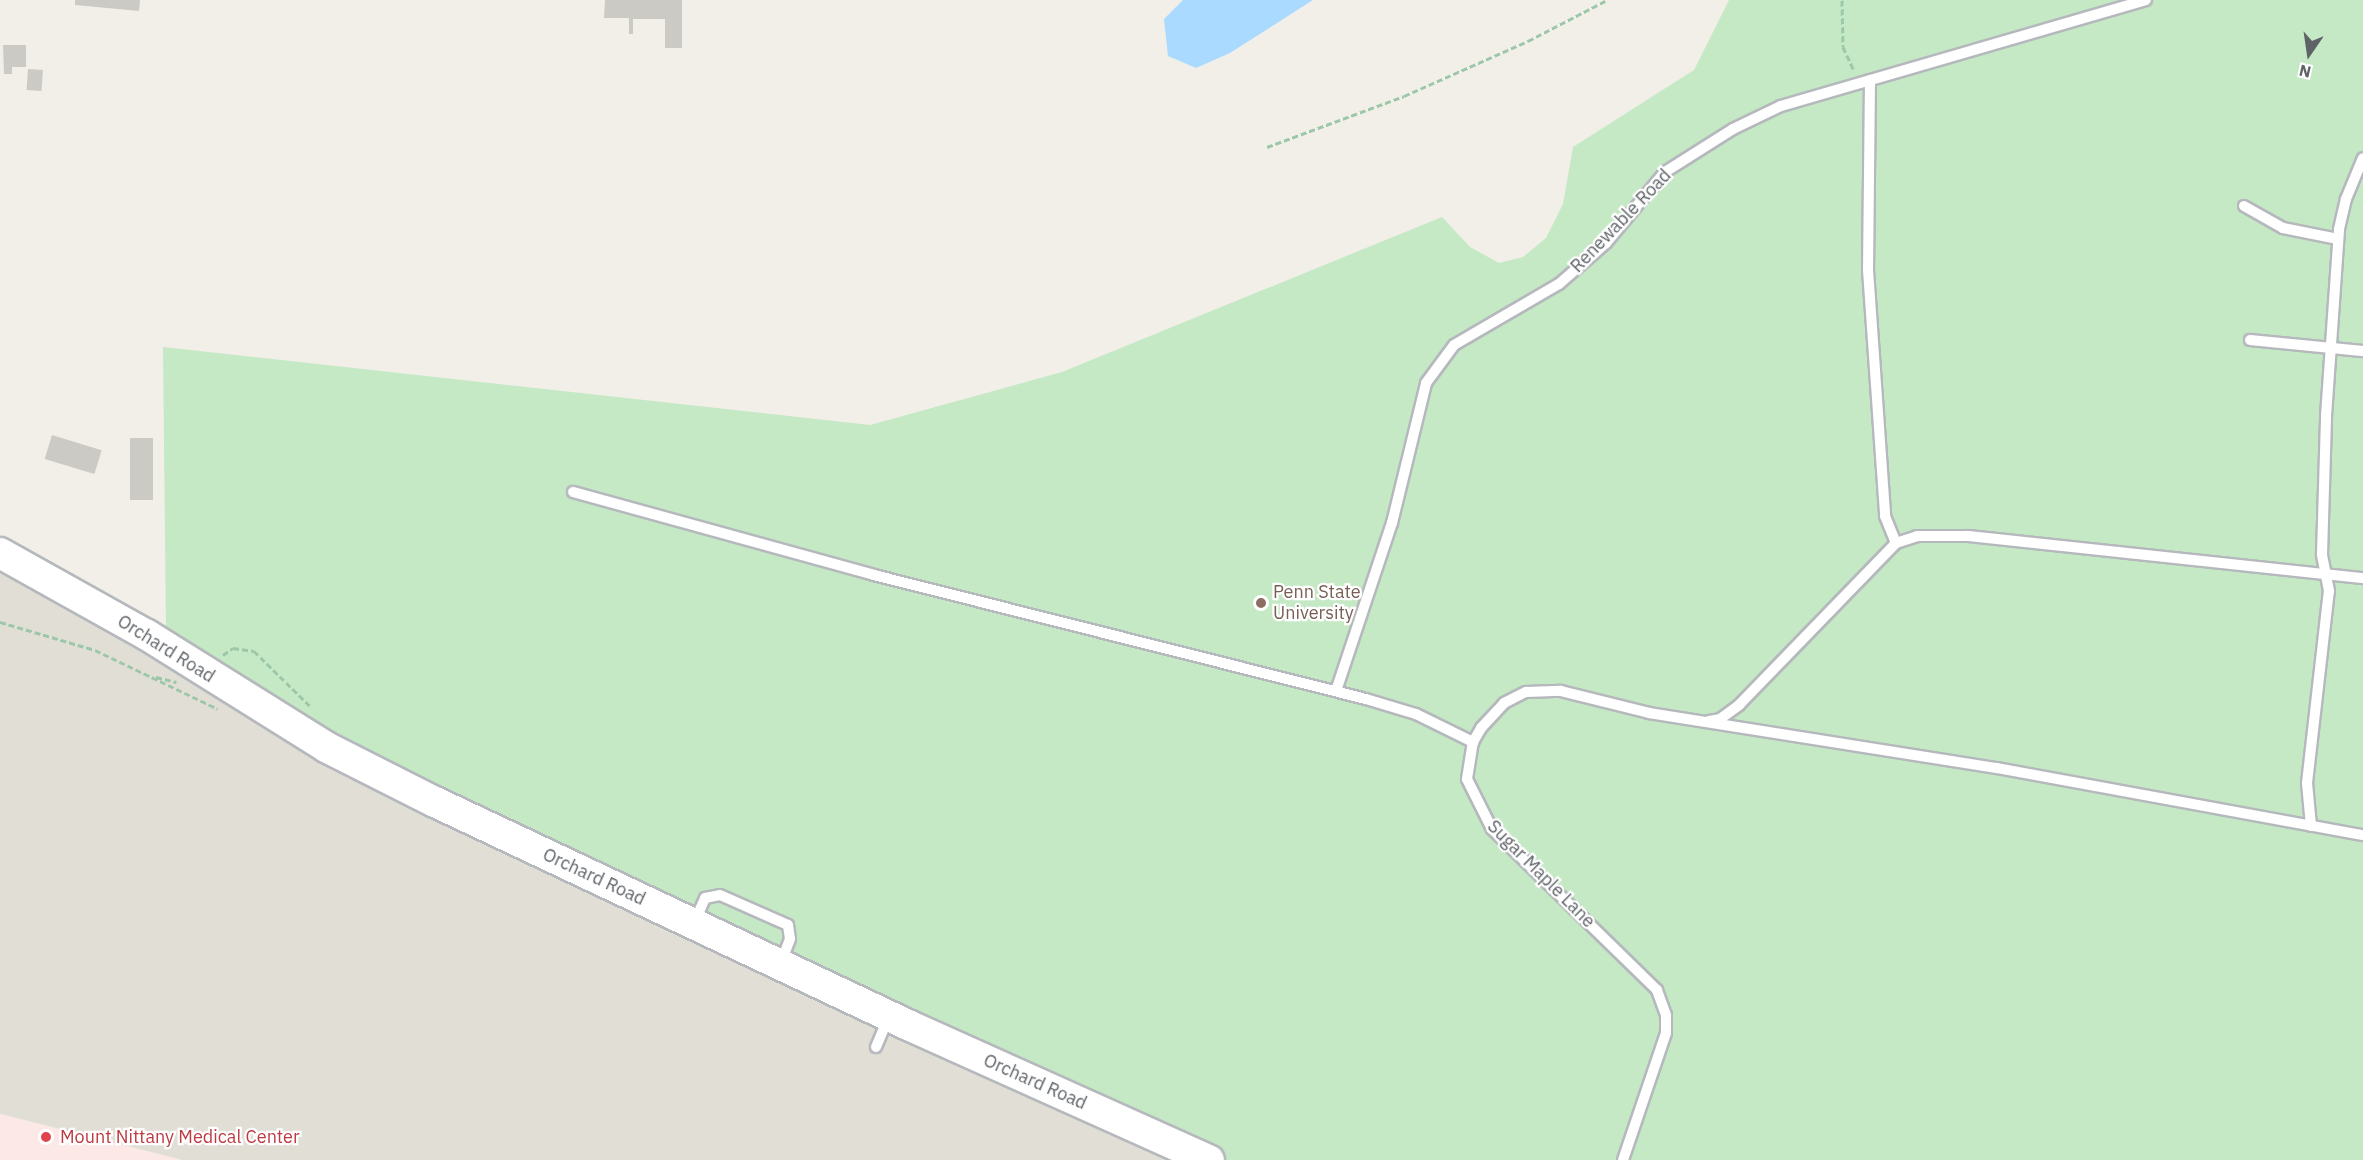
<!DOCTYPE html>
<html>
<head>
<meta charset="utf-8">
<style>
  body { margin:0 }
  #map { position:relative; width:2363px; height:1160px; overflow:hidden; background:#f1efe8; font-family:"IBM Plex Sans",sans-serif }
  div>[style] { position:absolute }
  .education>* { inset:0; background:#e1ded6 }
  .medical>* { inset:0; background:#fce8e6 }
  .green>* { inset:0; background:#c5e8c5 }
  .water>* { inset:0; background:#aadaff }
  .building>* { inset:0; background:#cccac5; transform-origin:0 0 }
  .path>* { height:3px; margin-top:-1.5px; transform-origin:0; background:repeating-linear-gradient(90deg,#9cc7a9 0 6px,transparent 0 9px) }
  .roads { filter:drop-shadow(2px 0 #b5b8bc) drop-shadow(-2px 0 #b5b8bc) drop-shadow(0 2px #b5b8bc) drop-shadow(0 -2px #b5b8bc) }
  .lane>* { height:10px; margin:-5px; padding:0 5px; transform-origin:5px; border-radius:5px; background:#fff }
  .secondary>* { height:30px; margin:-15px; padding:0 15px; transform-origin:15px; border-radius:15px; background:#fff }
  .dots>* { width:16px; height:16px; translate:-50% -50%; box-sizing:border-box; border:3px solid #fff; border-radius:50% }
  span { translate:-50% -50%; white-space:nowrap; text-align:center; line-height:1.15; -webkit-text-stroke:4.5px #fff; paint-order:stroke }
  .street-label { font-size:18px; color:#5f6368 }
  .education-label { font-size:18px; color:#785e54 }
  .left { translate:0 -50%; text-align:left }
  .health-label { font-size:18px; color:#be3a42 }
  .north { position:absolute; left:2279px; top:24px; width:60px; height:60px; -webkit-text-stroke:4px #fff; paint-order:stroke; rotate:193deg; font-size:16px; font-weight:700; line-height:24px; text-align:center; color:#5f6368 }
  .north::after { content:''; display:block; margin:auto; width:21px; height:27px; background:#5f6368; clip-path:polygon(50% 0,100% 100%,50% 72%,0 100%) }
</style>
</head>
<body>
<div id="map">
  <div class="education">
    <i style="clip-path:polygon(0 565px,1174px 1160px,182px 1160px,0 1114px)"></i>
  </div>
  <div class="medical">
    <i style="clip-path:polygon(0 1114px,182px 1160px,0 1160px)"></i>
  </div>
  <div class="green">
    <i style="clip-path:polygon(1729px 0,2363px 0,2363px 1160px,1195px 1160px,151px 656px,166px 630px,163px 347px,870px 425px,1062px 372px,1442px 217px,1470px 247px,1499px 263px,1523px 257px,1546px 238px,1563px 204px,1573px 147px,1694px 70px)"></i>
  </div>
  <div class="water">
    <i style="clip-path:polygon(1183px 0,1313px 0,1230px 53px,1196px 68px,1168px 56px,1164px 19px)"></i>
  </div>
  <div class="building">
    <i style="clip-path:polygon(75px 0,140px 0,139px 11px,75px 5px)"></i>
    <i style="clip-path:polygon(605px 0,682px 0,682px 48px,665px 48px,665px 19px,633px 19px,633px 34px,629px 34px,629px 18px,604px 18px)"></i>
    <i style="clip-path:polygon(3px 45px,26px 45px,26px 67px,12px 67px,12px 74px,4px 74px)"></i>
    <i style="left:28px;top:69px;width:15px;height:21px;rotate:4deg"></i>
    <i style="left:52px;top:435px;width:52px;height:25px;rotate:17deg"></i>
    <i style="left:130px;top:438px;width:23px;height:62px"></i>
  </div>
  <div class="path">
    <i style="left:1842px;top:0;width:47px;rotate:88.8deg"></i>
    <i style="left:1843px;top:47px;width:26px;rotate:65deg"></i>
    <i style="left:1267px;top:147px;width:146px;rotate:-20.4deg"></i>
    <i style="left:1404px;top:96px;width:136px;rotate:-23.9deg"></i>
    <i style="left:1528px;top:41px;width:89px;rotate:-27.4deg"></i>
    <i style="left:0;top:622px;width:99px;rotate:16.4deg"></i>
    <i style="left:95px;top:650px;width:136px;rotate:25.6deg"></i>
    <i style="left:223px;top:655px;width:12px;rotate:-35deg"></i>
    <i style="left:233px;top:648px;width:21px;rotate:8deg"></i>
    <i style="left:254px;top:651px;width:81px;rotate:44.5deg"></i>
    <i style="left:156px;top:677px;width:21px;rotate:14deg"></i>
  </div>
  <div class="roads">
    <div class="lane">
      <i style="left:1870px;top:80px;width:190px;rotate:90.6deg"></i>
      <i style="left:1868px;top:270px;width:247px;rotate:86deg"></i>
      <i style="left:1885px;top:516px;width:29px;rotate:68deg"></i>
      <i style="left:2244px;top:206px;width:45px;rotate:29.4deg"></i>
      <i style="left:2283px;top:228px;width:56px;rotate:11.3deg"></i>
      <i style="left:2250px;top:340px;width:114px;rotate:5.6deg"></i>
      <i style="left:573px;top:492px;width:312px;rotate:15.4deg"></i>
      <i style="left:874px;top:575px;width:507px;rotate:14.15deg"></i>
      <i style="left:1366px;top:699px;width:52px;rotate:16.7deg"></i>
      <i style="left:1416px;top:714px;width:64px;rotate:26.2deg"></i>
      <i style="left:1336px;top:691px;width:177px;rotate:-71.6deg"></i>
      <i style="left:1392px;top:523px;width:144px;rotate:-76.3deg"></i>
      <i style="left:1426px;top:383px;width:47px;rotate:-53.6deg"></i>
      <i style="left:1454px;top:345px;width:121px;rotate:-30.2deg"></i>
      <i style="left:1559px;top:284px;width:62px;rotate:-41.1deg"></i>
      <i style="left:1606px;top:243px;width:92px;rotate:-50.3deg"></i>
      <i style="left:1665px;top:172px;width:80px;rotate:-32.3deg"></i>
      <i style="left:1733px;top:129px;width:53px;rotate:-25.6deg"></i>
      <i style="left:1781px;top:106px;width:380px;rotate:-16.2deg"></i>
      <i style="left:1709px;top:721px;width:11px;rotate:-10deg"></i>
      <i style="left:1720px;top:719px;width:24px;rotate:-36deg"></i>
      <i style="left:1739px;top:705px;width:226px;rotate:-45.9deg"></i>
      <i style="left:1896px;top:543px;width:22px;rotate:-18deg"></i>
      <i style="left:1917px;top:536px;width:52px"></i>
      <i style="left:1969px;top:536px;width:396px;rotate:6.1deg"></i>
      <i style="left:2311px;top:826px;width:43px;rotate:-95.3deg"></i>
      <i style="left:2307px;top:783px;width:193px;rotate:-83.5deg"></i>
      <i style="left:2329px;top:591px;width:38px;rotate:-101deg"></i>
      <i style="left:2322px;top:554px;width:138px;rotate:-88.3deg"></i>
      <i style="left:2326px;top:416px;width:187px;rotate:-86deg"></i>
      <i style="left:2339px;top:229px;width:31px;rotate:-77deg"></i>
      <i style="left:2346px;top:199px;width:44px;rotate:-67.5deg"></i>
      <i style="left:694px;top:923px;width:27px;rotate:-66deg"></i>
      <i style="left:705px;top:898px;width:15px;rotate:-11deg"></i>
      <i style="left:720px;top:895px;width:74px;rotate:23.8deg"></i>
      <i style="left:788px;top:925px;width:14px;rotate:82deg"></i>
      <i style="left:790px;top:939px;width:25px;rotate:111deg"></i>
      <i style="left:876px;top:1047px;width:30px;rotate:-67deg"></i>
      <i style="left:1623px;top:1160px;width:134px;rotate:-71.3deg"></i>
      <i style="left:1666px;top:1033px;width:18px;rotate:-90deg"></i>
      <i style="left:1666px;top:1015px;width:27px;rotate:-110deg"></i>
      <i style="left:1657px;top:990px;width:231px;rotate:-135.7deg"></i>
      <i style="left:1492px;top:829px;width:56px;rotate:-116.6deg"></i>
      <i style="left:1467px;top:779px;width:37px;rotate:-81deg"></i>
      <i style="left:1473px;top:742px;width:16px;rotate:-60deg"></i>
      <i style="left:1481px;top:728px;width:34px;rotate:-47deg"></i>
      <i style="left:1504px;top:703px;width:25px;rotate:-27deg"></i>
      <i style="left:1526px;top:692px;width:35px;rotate:-2deg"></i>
      <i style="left:1561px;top:691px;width:91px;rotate:14deg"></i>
      <i style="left:1649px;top:713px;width:352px;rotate:9deg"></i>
      <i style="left:1997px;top:768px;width:372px;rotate:10.4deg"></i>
    </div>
    <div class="secondary">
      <i style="left:0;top:553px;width:168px;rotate:29.2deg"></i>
      <i style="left:147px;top:635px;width:211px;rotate:32deg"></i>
      <i style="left:326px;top:747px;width:122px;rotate:26.8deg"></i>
      <i style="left:435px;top:802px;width:523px;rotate:25.24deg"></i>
      <i style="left:908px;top:1025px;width:330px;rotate:24.2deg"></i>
    </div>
  </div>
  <div class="dots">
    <i style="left:1261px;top:603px;background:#8d6e63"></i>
    <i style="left:46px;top:1137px;background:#e0444e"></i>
  </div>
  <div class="street-label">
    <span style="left:1621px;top:221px;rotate:-46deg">Renewable Road</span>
    <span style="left:166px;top:649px;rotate:32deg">Orchard Road</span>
    <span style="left:1541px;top:874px;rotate:45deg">Sugar Maple Lane</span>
    <span style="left:594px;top:877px;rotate:25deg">Orchard Road</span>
    <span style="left:1035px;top:1082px;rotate:24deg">Orchard Road</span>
  </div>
  <div class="education-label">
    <span class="left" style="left:1273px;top:603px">Penn State<br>University</span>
  </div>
  <div class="health-label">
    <span class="left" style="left:60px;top:1137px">Mount Nittany Medical Center</span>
  </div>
  <div class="north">N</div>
</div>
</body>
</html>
